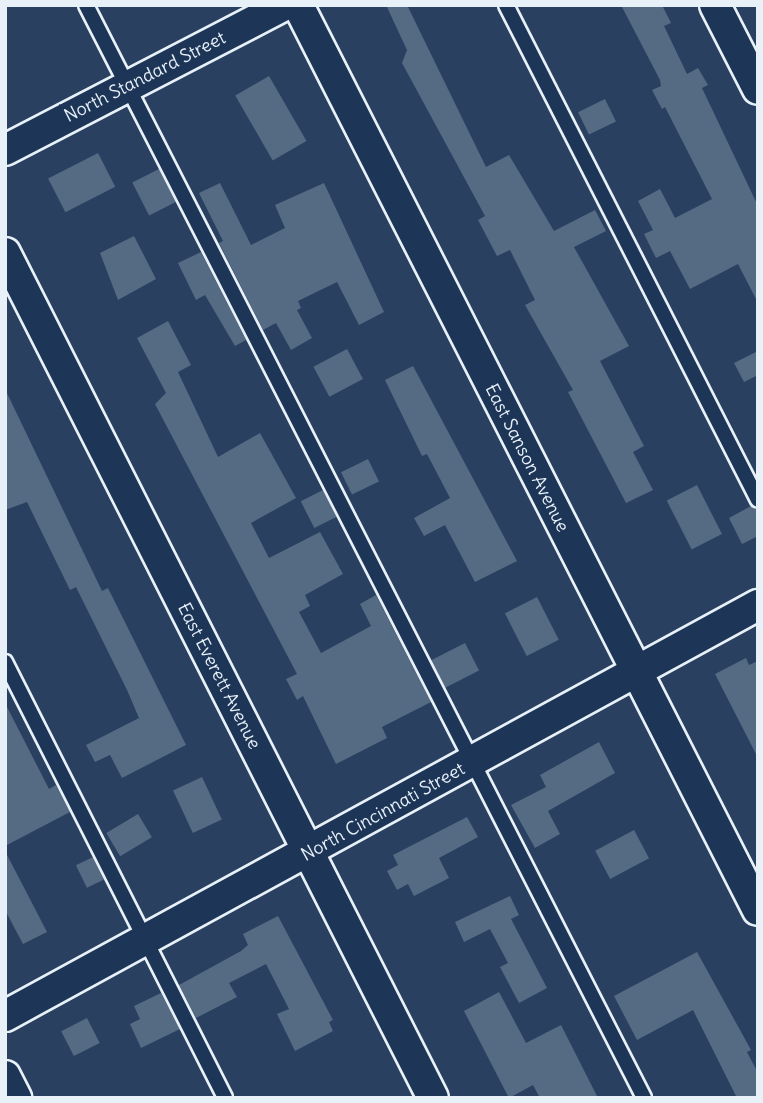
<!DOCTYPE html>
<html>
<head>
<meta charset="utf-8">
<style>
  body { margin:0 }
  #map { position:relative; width:763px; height:1103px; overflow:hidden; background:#294061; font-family:Delius,sans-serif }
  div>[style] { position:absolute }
  .building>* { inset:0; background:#556a83; transform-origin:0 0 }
  .roads { filter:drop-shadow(2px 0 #e8f1f8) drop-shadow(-2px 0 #e8f1f8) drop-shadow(0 2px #e8f1f8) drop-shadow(0 -2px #e8f1f8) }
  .lane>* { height:14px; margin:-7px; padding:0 7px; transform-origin:7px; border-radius:7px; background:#1d3557 }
  .street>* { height:30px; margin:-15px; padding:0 15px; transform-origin:15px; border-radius:15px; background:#1d3557 }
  span { translate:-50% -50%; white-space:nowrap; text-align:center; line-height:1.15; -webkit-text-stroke:6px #1d3557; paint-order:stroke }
  .street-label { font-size:18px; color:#e8f1f8 }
  .frame { position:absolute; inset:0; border:7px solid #e8f1f8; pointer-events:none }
</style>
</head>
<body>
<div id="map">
  <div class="building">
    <i style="clip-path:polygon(386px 5px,407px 5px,486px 167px,509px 155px,554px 231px,595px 210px,606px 231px,574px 247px,629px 346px,600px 361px,644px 446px,633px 452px,653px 490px,626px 503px,568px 392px,573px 390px,525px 305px,535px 300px,510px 250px,497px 256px,478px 220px,485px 216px,402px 63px,407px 50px)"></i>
    <i style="clip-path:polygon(621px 5px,662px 5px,671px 23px,664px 26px,687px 74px,698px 68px,708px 85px,702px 88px,758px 206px,758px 303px,738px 264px,690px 289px,670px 251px,656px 258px,644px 234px,653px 230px,638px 201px,660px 189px,675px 218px,712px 199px,665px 107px,662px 109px,652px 90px,661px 86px,660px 80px)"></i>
    <i style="left:269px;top:76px;width:75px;height:39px;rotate:60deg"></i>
    <i style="left:605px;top:99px;width:25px;height:30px;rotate:64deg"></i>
    <i style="left:98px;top:153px;width:38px;height:56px;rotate:63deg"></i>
    <i style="left:159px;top:169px;width:37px;height:30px;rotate:63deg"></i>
    <i style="clip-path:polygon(220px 183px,251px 245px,285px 228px,275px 205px,324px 183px,384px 312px,359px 325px,337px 282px,298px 301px,301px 308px,297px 310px,312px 338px,291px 350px,276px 323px,263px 330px,219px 243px,223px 241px,199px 193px)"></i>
    <i style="clip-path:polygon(134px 236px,156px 279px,118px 300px,100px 253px)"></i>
    <i style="clip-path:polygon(201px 252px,246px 340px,235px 346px,205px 295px,196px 300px,178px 263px)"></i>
    <i style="clip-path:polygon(168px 321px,191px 365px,178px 372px,218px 457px,260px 433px,296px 498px,251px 523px,269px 558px,320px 532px,343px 574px,305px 595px,310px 606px,299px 612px,321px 653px,371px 626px,360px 604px,376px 595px,431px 702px,382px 727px,387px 738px,336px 764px,303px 696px,297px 700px,286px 679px,297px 674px,155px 404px,166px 393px,137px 338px)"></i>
    <i style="left:347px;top:349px;width:34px;height:38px;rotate:62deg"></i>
    <i style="clip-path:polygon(758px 351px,758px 375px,744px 382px,734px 363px)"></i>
    <i style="clip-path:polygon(413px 366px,517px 561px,475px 582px,445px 525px,424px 536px,414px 518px,450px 498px,427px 454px,422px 456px,385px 380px)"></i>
    <i style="clip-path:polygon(5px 389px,102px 591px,108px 588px,186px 745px,122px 778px,110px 755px,95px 762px,86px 745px,139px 718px,127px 690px,76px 587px,70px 590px,27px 502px,5px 510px)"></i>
    <i style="left:368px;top:459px;width:25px;height:30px;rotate:64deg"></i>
    <i style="left:697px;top:485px;width:55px;height:34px;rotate:63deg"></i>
    <i style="left:323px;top:490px;width:30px;height:25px;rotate:63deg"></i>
    <i style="clip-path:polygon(751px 506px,758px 510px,758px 536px,742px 544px,729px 518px)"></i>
    <i style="left:537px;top:597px;width:48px;height:36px;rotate:63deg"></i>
    <i style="left:465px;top:643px;width:31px;height:38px;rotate:63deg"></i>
    <i style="clip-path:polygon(746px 658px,749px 665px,758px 661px,758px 758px,715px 674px)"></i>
    <i style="clip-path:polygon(5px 703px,49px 789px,56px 785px,70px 812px,5px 846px)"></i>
    <i style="clip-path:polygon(599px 742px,615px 773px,548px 811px,560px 834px,535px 848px,511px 805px,546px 787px,540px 775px)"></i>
    <i style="left:202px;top:777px;width:47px;height:32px;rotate:65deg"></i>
    <i style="left:138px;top:814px;width:27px;height:37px;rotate:59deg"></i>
    <i style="clip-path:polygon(467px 817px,478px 837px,439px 858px,449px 878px,414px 896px,408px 884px,397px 890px,387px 871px,398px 865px,393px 855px)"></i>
    <i style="left:634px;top:830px;width:32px;height:44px;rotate:62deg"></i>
    <i style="clip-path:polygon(5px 851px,47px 932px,23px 944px,5px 910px)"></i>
    <i style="left:93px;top:857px;width:25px;height:19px;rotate:64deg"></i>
    <i style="clip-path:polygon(510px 896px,519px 915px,511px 919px,547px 988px,519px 1003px,500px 967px,508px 963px,490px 929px,464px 942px,455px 922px)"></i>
    <i style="clip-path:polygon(278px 916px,333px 1020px,329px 1022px,333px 1031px,295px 1051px,277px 1014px,289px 1009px,266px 964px,229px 983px,237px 997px,196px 1018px,179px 985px,241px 951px,248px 945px,243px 934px)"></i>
    <i style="clip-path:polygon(697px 952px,751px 1050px,747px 1052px,758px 1073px,758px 1098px,737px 1098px,693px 1010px,637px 1040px,614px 996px)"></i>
    <i style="clip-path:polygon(499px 992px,526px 1043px,561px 1025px,598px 1098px,540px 1098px,533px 1085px,509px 1098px,464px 1011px)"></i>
    <i style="clip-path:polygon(161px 993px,180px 1029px,141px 1048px,130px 1024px,140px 1019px,134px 1006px)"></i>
    <i style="left:87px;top:1018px;width:28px;height:29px;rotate:63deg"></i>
  </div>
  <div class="roads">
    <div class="lane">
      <i style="left:86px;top:5px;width:1227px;rotate:62.95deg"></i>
      <i style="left:506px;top:5px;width:555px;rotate:63.02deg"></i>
      <i style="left:5px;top:662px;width:488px;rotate:63.2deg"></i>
    </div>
    <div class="street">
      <i style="left:298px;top:5px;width:1015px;rotate:63.06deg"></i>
      <i style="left:715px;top:5px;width:94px;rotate:62.9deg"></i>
      <i style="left:5px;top:150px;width:315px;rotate:-27.4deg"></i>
      <i style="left:5px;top:253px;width:947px;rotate:63.14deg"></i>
      <i style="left:5px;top:1016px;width:858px;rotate:-28.63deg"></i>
      <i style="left:5px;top:1076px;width:25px;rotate:63deg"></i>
    </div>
  </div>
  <div class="street-label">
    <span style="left:145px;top:77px;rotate:-27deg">North Standard Street</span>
    <span style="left:527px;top:458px;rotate:63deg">East Sanson Avenue</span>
    <span style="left:219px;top:676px;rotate:63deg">East Everett Avenue</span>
    <span style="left:383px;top:812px;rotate:-29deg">North Cincinnati Street</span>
  </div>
  <div class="frame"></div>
</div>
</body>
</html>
